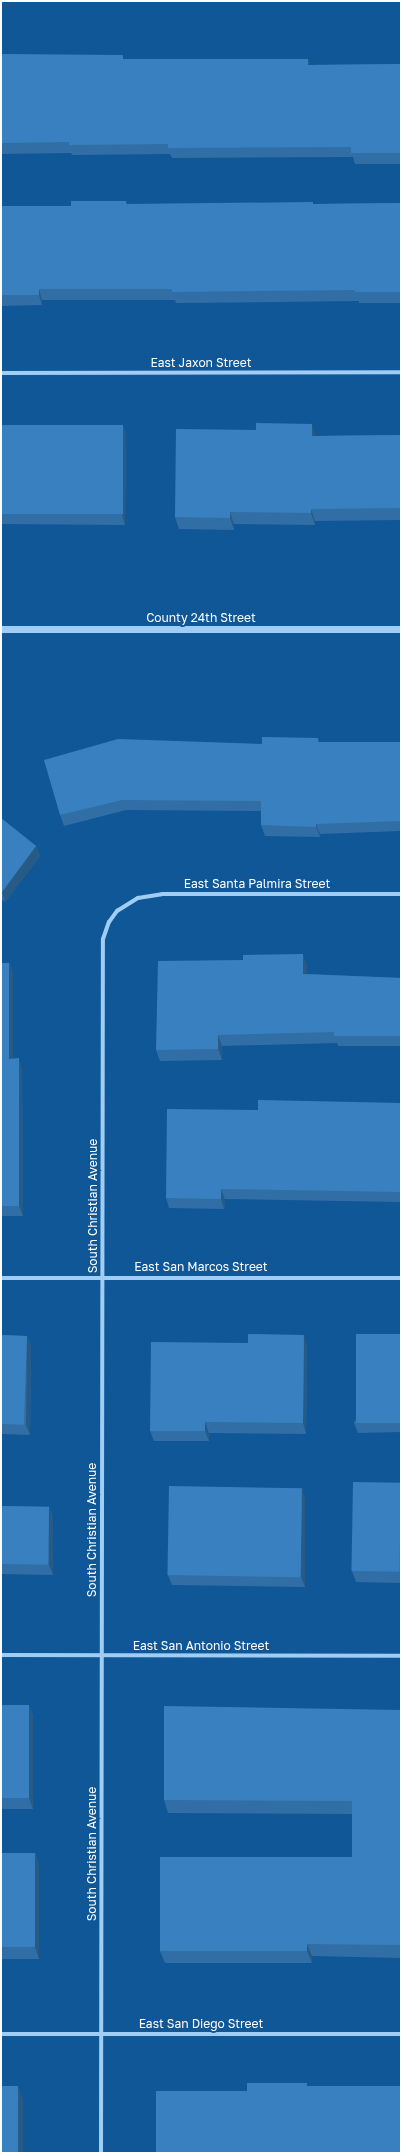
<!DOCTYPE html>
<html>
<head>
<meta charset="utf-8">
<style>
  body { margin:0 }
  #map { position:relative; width:402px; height:2154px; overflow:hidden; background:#105797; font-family:"Golos Text",sans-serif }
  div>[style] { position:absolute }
  .minor>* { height:4px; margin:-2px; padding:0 2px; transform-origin:2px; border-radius:2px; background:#a0cdf4 }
  .tertiary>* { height:7px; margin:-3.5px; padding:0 3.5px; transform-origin:3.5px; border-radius:3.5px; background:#a0cdf4 }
  .wall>* { inset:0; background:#316ea5 }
  .shaded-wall>* { inset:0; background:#285a86 }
  .building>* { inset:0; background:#3980c0; transform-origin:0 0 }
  span { translate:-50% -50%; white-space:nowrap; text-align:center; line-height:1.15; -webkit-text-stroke:4px #105797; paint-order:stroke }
  .street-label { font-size:12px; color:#fff }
  .frame { position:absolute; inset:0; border:2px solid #fff; pointer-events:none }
</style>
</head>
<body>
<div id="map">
  <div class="minor">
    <i style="left:1px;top:373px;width:400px;rotate:-0.1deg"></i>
    <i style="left:1px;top:1278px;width:400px"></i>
    <i style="left:1px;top:1655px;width:400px;rotate:0.1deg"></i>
    <i style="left:1px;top:2034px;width:400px"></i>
    <i style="left:101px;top:2153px;width:1214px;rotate:-89.91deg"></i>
    <i style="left:103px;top:939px;width:18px;rotate:-71deg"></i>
    <i style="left:109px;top:922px;width:14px;rotate:-54deg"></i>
    <i style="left:117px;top:911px;width:25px;rotate:-32deg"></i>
    <i style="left:138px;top:898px;width:24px;rotate:-9deg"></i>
    <i style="left:162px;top:894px;width:239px"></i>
  </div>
  <div class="tertiary">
    <i style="left:1px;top:629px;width:400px"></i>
  </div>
  <div class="wall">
    <i style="clip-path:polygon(1px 54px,125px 59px,308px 59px,310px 65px,401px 64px,401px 164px,355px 164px,353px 157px,172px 158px,170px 154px,72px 155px,71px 153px,1px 154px)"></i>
    <i style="clip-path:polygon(126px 201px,127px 204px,314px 204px,401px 203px,401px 303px,359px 303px,359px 301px,176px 303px,175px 300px,42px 300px,42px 305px,1px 306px,1px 206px,71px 206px)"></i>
    <i style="clip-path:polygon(1px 425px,123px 426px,126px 436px,125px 525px,1px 524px)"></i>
    <i style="clip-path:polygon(401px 435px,401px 520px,315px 521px,315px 525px,234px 524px,234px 530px,179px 529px,175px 517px,316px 436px)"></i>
    <i style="clip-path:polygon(318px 738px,319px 742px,401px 742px,401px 831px,320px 834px,320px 837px,265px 836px,261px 825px,261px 811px,126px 810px,64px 826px,60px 815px,262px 744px)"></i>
    <i style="clip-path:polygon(1px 818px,36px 846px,40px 856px,5px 902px,1px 899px)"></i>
    <i style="clip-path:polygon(1px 963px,9px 963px,13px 973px,13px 1058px,22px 1069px,23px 1216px,1px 1216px)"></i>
    <i style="clip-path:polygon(307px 965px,307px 974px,401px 978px,401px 1046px,338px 1046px,337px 1043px,222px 1046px,222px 1060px,160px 1061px,156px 1050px)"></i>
    <i style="clip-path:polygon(401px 1103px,401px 1202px,225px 1199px,224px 1209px,169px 1208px,166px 1198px,258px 1110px)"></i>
    <i style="clip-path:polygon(401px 1334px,401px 1432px,358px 1433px,354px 1423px)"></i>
    <i style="clip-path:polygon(1px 1335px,27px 1336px,31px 1346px,30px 1435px,1px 1434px)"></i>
    <i style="clip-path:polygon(248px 1343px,307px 1345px,306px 1434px,209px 1433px,209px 1441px,154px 1441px,150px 1431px)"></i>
    <i style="clip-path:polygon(401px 1483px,401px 1583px,356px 1582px,352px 1571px)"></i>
    <i style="clip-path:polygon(305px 1498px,305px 1587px,172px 1585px,168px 1575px)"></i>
    <i style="clip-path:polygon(1px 1506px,49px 1507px,53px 1517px,53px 1575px,1px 1574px)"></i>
    <i style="clip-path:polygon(1px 1705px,29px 1705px,33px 1716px,33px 1809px,1px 1809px)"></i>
    <i style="clip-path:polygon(401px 1710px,401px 1958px,312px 1956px,312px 1963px,165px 1963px,160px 1951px,352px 1857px,352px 1814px,168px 1813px,164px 1800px)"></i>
    <i style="clip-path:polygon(1px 1853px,35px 1853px,39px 1865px,39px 1959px,1px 1959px)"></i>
  </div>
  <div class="shaded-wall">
    <i style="clip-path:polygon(308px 59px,312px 69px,308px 65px)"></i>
    <i style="clip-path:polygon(39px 289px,42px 300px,42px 305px,39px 295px)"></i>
    <i style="clip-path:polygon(312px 424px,316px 436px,316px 448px,312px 436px)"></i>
    <i style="clip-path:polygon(123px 426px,126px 436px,125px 525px,122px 515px)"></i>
    <i style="clip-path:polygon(311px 509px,315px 521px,315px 525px,311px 513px)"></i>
    <i style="clip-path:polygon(230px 512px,234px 524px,234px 530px,230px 518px)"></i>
    <i style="clip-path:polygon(316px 824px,320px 834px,320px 837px,316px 827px)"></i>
    <i style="clip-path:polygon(36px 846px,40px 856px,5px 902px,2px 892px)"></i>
    <i style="clip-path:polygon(303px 954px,307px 965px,307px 985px,303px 974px)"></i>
    <i style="clip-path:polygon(9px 963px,13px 973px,13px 1069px,9px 1059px)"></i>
    <i style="clip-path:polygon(218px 1035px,222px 1046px,222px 1060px,218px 1049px)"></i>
    <i style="clip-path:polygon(19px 1058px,22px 1069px,23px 1216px,19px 1206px)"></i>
    <i style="clip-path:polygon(221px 1189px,225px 1199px,224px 1209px,221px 1199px)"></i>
    <i style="clip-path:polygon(304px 1335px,307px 1345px,306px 1434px,303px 1423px)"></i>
    <i style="clip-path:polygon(27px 1336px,31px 1346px,30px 1435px,26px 1425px)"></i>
    <i style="clip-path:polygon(205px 1422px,209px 1433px,209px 1441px,205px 1431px)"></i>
    <i style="clip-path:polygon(302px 1488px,305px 1498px,305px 1587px,301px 1577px)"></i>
    <i style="clip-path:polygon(49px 1507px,53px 1517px,53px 1575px,49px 1565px)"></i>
    <i style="clip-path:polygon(29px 1705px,33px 1716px,33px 1809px,29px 1798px)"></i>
    <i style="clip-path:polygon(35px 1853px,39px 1865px,39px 1959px,35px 1947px)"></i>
    <i style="clip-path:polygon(307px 1944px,312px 1956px,312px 1963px,307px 1951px)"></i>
    <i style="clip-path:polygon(18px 2086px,23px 2099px,23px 2153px,18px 2153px)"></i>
  </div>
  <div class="building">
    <i style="clip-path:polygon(1px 54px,123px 55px,123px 59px,308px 59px,308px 65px,401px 64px,401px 153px,351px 153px,351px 147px,168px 148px,168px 144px,69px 145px,69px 142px,1px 143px)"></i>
    <i style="clip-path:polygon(71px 201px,126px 201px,126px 204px,313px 202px,313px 204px,401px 203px,401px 292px,355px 292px,355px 290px,172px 292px,172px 289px,39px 289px,39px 295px,1px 295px,1px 206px,71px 206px)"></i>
    <i style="clip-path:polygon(256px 423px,312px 424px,312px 436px,401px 435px,401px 508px,311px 509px,311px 513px,230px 512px,230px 518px,175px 517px,176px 429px,256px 430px)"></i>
    <i style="left:1px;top:425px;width:122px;height:89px"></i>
    <i style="clip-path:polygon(262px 737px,318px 738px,318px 742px,401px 742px,401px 821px,316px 824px,316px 827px,261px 825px,261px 801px,122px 800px,60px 815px,44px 760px,118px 739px,262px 744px)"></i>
    <i style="clip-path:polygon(1px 818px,36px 846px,2px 892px,1px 892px)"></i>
    <i style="clip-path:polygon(303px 954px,303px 974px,401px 978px,401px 1036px,334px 1036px,334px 1032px,218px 1035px,218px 1049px,156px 1050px,158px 961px,243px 960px,243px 955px)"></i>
    <i style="clip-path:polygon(1px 963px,9px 963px,9px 1059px,19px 1058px,19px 1206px,1px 1206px)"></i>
    <i style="clip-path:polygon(258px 1100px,401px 1103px,401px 1192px,221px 1189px,221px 1199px,166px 1198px,167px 1109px,258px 1110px)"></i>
    <i style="clip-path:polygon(248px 1334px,304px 1335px,303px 1423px,205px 1422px,205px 1431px,150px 1431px,151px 1342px,248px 1343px)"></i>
    <i style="left:356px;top:1334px;width:45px;height:89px"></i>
    <i style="left:1px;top:1335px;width:26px;height:89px;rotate:2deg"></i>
    <i style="left:353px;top:1482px;width:48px;height:89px;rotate:1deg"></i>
    <i style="left:169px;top:1486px;width:133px;height:89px;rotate:1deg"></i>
    <i style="left:1px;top:1506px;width:48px;height:58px;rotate:1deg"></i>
    <i style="left:1px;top:1705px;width:28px;height:93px"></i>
    <i style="clip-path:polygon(164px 1706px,401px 1710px,401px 1945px,307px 1944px,307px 1951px,160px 1951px,160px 1857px,352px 1857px,352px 1801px,164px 1800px)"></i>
    <i style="left:1px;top:1853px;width:34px;height:94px"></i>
    <i style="clip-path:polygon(247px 2083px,307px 2083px,307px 2086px,401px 2086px,401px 2153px,156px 2153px,156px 2091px,247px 2091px)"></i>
    <i style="left:1px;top:2086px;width:17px;height:67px"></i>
  </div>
  <div class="street-label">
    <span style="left:201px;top:363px">East Jaxon Street</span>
    <span style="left:201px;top:618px">County 24th Street</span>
    <span style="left:257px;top:884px">East Santa Palmira Street</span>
    <span style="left:93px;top:1206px;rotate:-90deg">South Christian Avenue</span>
    <span style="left:201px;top:1267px">East San Marcos Street</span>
    <span style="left:92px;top:1530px;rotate:-90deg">South Christian Avenue</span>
    <span style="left:201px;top:1646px">East San Antonio Street</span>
    <span style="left:92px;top:1854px;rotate:-90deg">South Christian Avenue</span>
    <span style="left:201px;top:2024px">East San Diego Street</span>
  </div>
  <div class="frame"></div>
</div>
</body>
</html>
